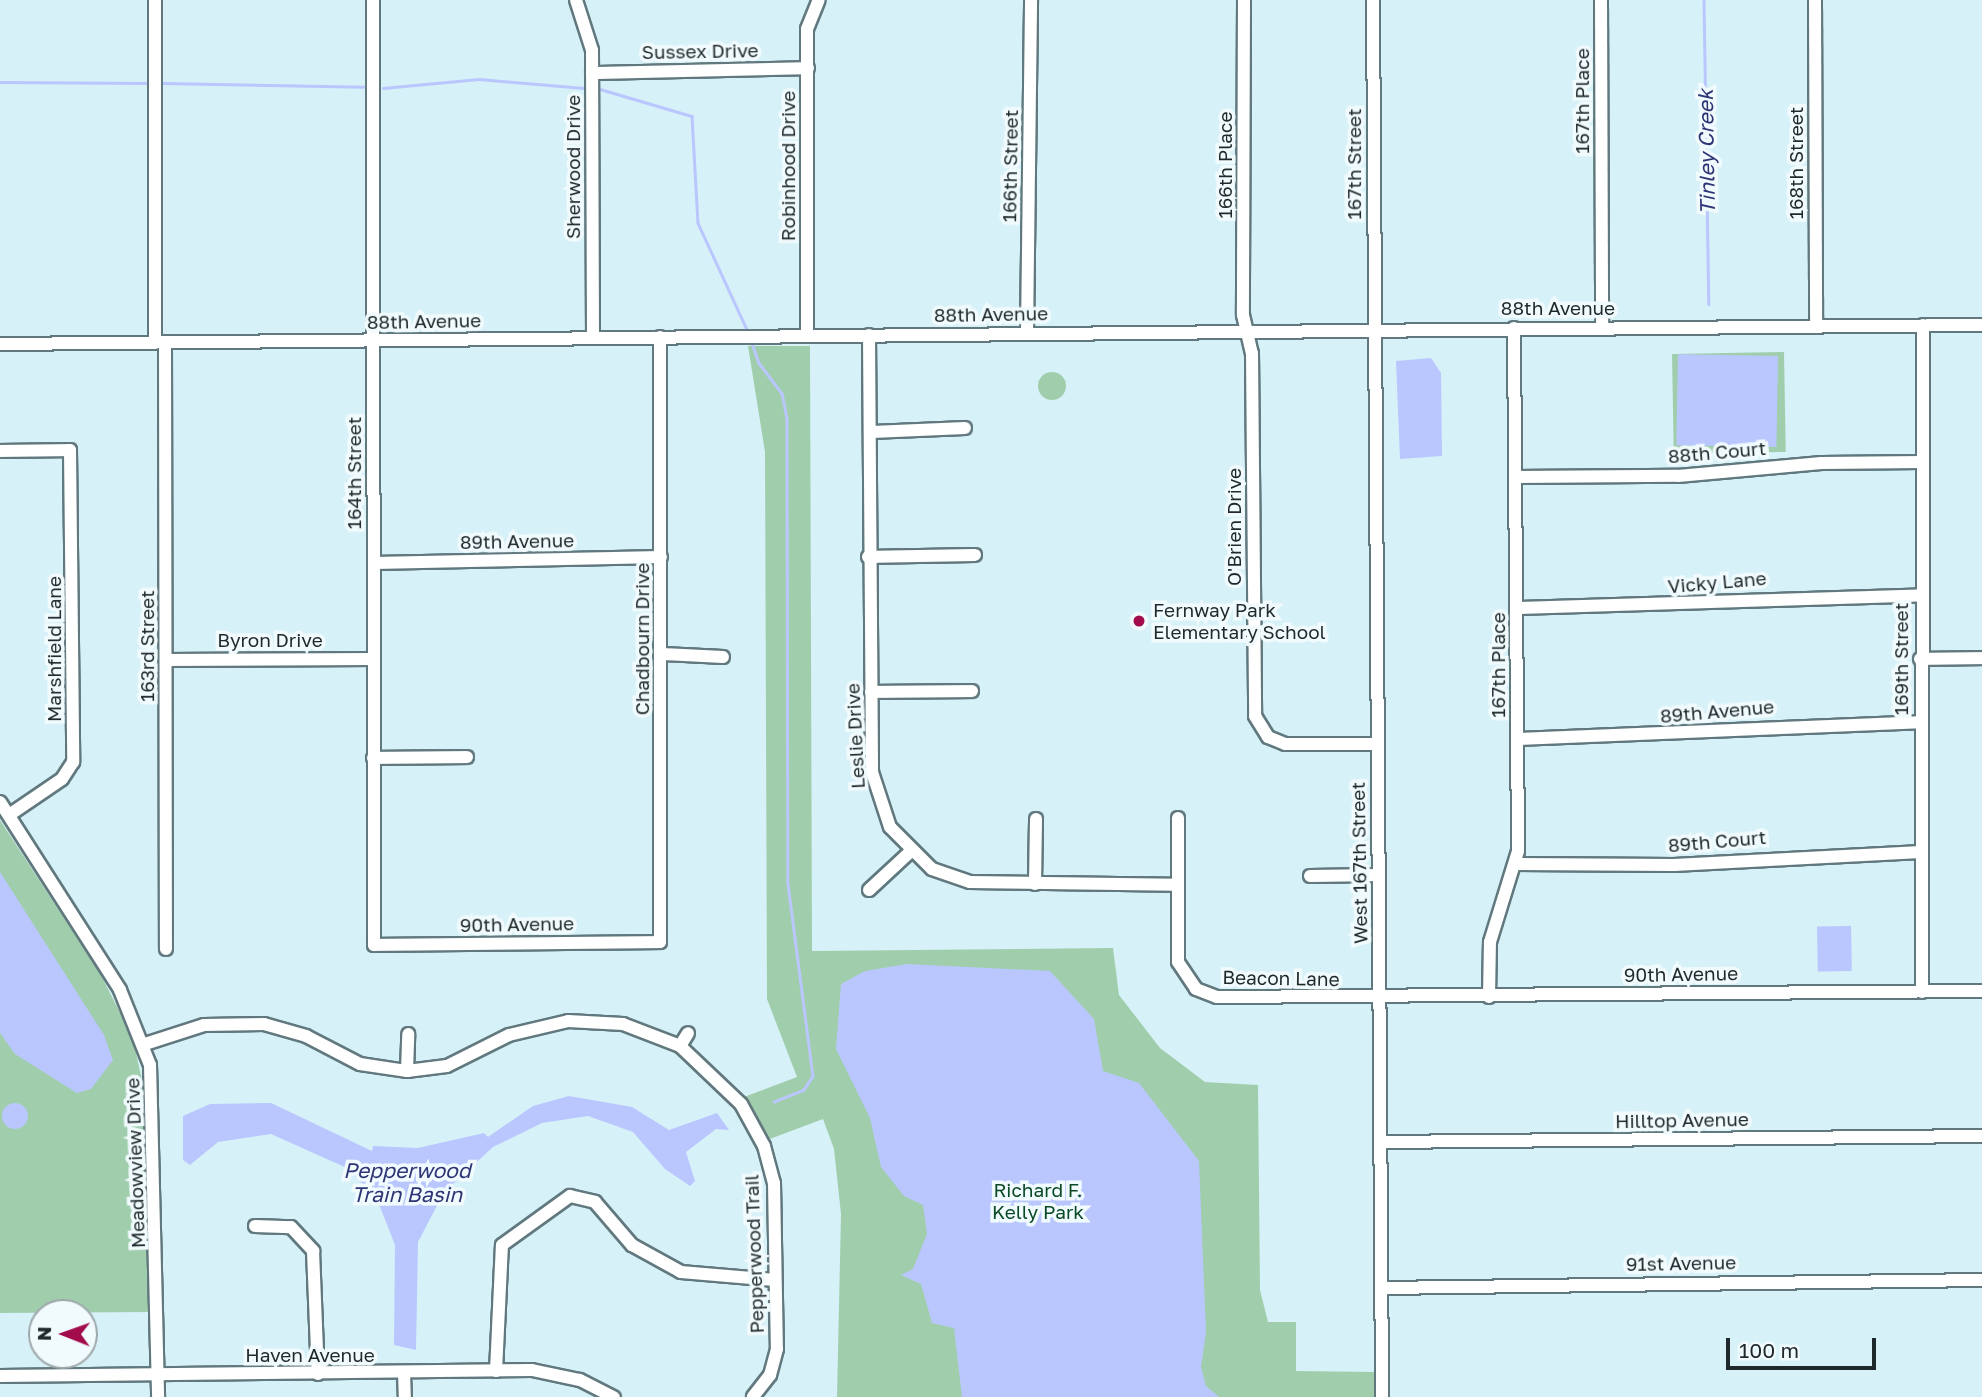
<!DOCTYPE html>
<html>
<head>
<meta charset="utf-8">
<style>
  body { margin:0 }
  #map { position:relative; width:1982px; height:1397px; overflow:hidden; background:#d7f1f8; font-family:"Golos Text",sans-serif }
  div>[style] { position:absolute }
  .green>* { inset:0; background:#a0ceac; transform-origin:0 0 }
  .round { border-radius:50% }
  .water>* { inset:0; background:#b9c7fe; transform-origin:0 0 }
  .stream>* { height:2.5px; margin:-1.25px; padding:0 1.25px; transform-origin:1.25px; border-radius:1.25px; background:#b9c7fe }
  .roads { filter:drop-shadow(2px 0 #61797e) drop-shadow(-2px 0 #61797e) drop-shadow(0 2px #61797e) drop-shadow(0 -2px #61797e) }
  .minor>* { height:12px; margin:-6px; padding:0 6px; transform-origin:6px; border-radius:6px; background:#fff }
  .dots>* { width:19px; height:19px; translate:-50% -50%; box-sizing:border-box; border:4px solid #f1fbfe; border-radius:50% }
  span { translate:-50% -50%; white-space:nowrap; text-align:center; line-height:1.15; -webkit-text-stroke:7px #f1fbfe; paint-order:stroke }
  .street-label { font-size:19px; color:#1f292b }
  .poi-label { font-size:19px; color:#1f292b }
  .left { translate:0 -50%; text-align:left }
  .park-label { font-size:19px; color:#0a4925 }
  .water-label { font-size:21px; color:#2d3575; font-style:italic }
  .north { position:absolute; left:28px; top:1299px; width:70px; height:70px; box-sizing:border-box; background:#f1fbfe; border:2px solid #9da7aa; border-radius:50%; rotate:271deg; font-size:19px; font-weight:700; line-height:28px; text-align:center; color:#1f292b }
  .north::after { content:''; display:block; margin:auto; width:24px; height:32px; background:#a20c4c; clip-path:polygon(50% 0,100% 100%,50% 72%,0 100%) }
  .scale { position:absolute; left:1726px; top:1338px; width:150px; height:32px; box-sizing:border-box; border:4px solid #1f292b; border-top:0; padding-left:9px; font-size:21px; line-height:24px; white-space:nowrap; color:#1f292b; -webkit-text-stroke:5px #f1fbfe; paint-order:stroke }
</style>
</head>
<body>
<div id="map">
  <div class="green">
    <i style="clip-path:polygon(748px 346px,810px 346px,812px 951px,1113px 948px,1119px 995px,1160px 1048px,1205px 1082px,1258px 1085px,1260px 1290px,1268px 1322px,1296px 1322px,1296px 1371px,1374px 1372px,1375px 1397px,837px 1397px,841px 1214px,834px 1149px,823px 1119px,767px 1140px,744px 1097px,797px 1077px,767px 999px,765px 452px)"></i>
    <i style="left:1784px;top:352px;width:100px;height:112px;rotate:89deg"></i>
    <i class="round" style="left:1038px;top:372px;width:28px;height:28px"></i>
    <i style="clip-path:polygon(0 820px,101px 975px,133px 1039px,148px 1108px,150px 1312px,0 1313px)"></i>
  </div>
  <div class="water">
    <i style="left:1778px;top:356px;width:91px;height:100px;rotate:91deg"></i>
    <i style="clip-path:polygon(1431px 358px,1441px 373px,1442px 456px,1400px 459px,1396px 361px)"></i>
    <i style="clip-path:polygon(0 872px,104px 1035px,113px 1060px,91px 1089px,77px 1093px,15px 1054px,0 1033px)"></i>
    <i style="left:1851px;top:926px;width:45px;height:34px;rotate:89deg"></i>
    <i style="clip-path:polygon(907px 964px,1050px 971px,1094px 1019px,1103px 1071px,1139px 1083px,1199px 1161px,1206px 1332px,1201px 1367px,1206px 1386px,1219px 1397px,962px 1397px,954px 1328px,932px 1323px,921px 1284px,901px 1275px,913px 1269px,927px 1234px,923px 1205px,904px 1196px,881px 1167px,870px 1118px,836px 1049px,841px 984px,865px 971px)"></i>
    <i style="clip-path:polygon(569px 1096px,632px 1107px,669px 1130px,717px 1113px,729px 1130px,716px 1129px,686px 1152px,695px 1181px,690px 1186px,665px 1169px,633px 1132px,588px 1116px,542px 1123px,493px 1147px,444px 1192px,418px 1242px,416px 1350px,394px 1345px,395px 1245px,377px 1199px,347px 1168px,271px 1134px,218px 1142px,190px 1165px,183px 1160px,183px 1116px,210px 1104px,271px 1103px,372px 1151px,373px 1146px,418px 1148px,484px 1133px,488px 1137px,533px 1106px)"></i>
    <i class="round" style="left:2px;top:1103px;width:26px;height:26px"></i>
  </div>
  <div class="stream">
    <i style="left:1704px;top:0;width:304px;rotate:89.1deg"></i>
    <i style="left:0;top:82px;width:146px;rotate:0.4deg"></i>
    <i style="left:163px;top:83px;width:200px;rotate:1.1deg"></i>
    <i style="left:383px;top:88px;width:96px;rotate:-5.4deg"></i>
    <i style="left:479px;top:79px;width:105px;rotate:4.9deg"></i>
    <i style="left:600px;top:89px;width:96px;rotate:16.4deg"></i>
    <i style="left:692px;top:116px;width:107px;rotate:86.8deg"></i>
    <i style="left:698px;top:223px;width:122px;rotate:65.3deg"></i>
    <i style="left:751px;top:340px;width:24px;rotate:71deg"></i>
    <i style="left:759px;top:363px;width:38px;rotate:53deg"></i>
    <i style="left:782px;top:393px;width:26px;rotate:79deg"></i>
    <i style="left:787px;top:419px;width:465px;rotate:89.9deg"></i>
    <i style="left:788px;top:884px;width:194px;rotate:82.6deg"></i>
    <i style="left:813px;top:1076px;width:17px;rotate:123deg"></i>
    <i style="left:804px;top:1090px;width:32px;rotate:158deg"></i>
  </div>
  <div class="roads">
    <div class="minor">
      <i style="left:155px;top:0;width:343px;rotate:90deg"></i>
      <i style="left:373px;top:0;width:945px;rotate:89.94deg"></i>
      <i style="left:374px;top:945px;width:286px;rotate:-0.6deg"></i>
      <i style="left:660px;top:942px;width:605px;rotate:-90deg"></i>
      <i style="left:576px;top:0;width:52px;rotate:72.3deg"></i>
      <i style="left:592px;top:50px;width:287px;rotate:89.8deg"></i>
      <i style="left:1244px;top:0;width:315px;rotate:90.2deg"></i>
      <i style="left:1243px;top:315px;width:39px;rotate:77deg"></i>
      <i style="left:1252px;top:353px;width:363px;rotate:89.5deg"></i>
      <i style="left:1255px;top:716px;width:25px;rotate:58deg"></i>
      <i style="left:1268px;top:737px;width:18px;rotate:22deg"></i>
      <i style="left:1285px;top:744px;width:92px"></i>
      <i style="left:1373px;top:0;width:1397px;rotate:89.63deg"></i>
      <i style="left:1601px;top:0;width:327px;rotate:89.8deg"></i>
      <i style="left:1815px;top:0;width:325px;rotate:89.8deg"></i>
      <i style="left:592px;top:73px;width:216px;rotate:-1.3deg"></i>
      <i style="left:1027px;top:333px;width:333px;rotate:-89.3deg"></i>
      <i style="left:807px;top:335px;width:306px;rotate:-90deg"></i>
      <i style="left:807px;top:29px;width:31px;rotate:-68deg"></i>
      <i style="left:869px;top:335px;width:437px;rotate:89.6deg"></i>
      <i style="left:872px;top:772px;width:58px;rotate:71.9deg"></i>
      <i style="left:890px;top:827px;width:59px;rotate:45deg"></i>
      <i style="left:932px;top:869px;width:40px;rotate:18.9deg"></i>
      <i style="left:970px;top:882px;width:205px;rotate:0.8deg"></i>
      <i style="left:165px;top:342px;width:607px;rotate:89.91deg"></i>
      <i style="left:0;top:344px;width:1982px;rotate:-0.55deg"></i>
      <i style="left:872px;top:432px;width:93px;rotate:-2.5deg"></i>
      <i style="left:0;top:451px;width:70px;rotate:-0.8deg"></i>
      <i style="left:70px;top:450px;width:312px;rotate:89.4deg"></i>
      <i style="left:73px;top:762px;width:20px;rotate:123deg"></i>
      <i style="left:62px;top:779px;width:64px;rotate:145.8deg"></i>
      <i style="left:1516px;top:477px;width:162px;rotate:-0.4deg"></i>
      <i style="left:1678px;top:476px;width:144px;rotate:-5.2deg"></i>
      <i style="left:1821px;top:463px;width:100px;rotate:-0.6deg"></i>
      <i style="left:868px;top:557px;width:107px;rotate:-1.1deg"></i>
      <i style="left:374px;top:563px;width:287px;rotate:-1.2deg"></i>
      <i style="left:1517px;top:608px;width:403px;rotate:-1.8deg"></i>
      <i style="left:663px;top:654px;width:60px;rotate:2.9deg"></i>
      <i style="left:1920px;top:659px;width:62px;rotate:-0.9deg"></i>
      <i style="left:166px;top:660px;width:208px;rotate:-0.3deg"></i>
      <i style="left:871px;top:692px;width:101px;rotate:-0.6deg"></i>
      <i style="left:1518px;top:739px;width:402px;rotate:-2.4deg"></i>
      <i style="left:373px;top:758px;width:94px;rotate:-0.6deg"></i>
      <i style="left:0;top:802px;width:223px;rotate:57.4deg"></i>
      <i style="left:120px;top:990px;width:81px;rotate:68.2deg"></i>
      <i style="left:150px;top:1065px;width:332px;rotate:88.6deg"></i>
      <i style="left:1178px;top:818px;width:144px;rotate:90deg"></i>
      <i style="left:1178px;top:962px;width:32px;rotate:56deg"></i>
      <i style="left:1196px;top:989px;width:22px;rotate:21deg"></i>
      <i style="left:1217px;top:997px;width:765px;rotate:-0.45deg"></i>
      <i style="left:1517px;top:864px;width:157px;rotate:0.4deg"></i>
      <i style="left:1674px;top:865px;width:247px;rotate:-3deg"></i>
      <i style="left:1310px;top:876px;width:68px;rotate:-0.8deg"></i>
      <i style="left:1035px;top:884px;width:65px;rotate:-89.1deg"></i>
      <i style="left:869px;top:890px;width:56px;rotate:-42.8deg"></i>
      <i style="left:1922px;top:992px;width:667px;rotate:-89.91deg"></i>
      <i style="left:1489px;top:997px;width:55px;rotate:-89deg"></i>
      <i style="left:1490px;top:942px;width:95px;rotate:-72.9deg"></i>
      <i style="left:1518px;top:851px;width:523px;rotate:-90.44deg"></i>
      <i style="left:145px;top:1044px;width:62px;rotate:-17.9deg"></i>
      <i style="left:204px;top:1025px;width:60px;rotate:-1deg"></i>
      <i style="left:264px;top:1024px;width:44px;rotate:15.9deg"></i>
      <i style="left:306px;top:1036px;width:61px;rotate:27.4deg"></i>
      <i style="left:360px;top:1064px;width:48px;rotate:8.5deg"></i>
      <i style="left:407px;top:1071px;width:40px;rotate:-7.1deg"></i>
      <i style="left:447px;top:1066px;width:69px;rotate:-26.6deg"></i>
      <i style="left:509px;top:1035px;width:61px;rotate:-13.3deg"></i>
      <i style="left:568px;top:1021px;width:55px;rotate:3.1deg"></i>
      <i style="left:623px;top:1024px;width:61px;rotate:21.1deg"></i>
      <i style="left:680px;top:1046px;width:84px;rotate:43.6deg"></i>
      <i style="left:741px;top:1104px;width:48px;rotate:61.3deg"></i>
      <i style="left:764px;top:1146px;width:38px;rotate:75deg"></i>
      <i style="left:774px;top:1183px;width:166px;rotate:89deg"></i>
      <i style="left:777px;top:1349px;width:27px;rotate:105deg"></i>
      <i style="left:770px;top:1375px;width:28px;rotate:128deg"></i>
      <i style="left:680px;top:1046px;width:15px;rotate:-58deg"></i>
      <i style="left:407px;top:1071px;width:37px;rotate:-88deg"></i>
      <i style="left:1382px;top:1142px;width:600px;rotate:-0.57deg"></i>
      <i style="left:255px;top:1226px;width:36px;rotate:2deg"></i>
      <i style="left:291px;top:1227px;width:33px;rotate:47deg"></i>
      <i style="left:313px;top:1251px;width:123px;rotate:87.7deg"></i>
      <i style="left:1381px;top:1288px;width:601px;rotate:-0.76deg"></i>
      <i style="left:496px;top:1371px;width:126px;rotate:-87.3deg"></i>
      <i style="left:502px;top:1245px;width:84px;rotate:-35.8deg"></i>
      <i style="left:570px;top:1196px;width:26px;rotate:13deg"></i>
      <i style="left:595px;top:1202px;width:57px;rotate:49.3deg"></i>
      <i style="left:632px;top:1245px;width:56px;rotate:28.9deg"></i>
      <i style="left:681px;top:1272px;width:94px;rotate:4.9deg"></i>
      <i style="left:404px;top:1373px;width:24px;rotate:88deg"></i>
      <i style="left:0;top:1376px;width:532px;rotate:-0.65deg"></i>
      <i style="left:532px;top:1370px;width:49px;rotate:11.8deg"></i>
      <i style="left:580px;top:1380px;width:38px;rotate:27deg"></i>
    </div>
  </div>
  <div class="dots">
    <i style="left:1139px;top:621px;background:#a20c4c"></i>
  </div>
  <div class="street-label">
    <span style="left:700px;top:51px;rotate:-1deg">Sussex Drive</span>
    <span style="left:1582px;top:101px;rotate:-90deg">167th Place</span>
    <span style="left:1796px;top:163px;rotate:-90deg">168th Street</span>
    <span style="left:1354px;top:164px;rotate:-90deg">167th Street</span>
    <span style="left:1225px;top:165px;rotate:-90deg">166th Place</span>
    <span style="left:788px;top:166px;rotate:-90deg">Robinhood Drive</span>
    <span style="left:1010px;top:166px;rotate:-89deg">166th Street</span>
    <span style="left:573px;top:167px;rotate:-90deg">Sherwood Drive</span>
    <span style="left:1558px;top:308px">88th Avenue</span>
    <span style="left:991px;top:314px;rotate:-1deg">88th Avenue</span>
    <span style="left:424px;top:321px;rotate:-1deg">88th Avenue</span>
    <span style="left:1717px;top:452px;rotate:-5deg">88th Court</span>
    <span style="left:354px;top:473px;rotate:-90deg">164th Street</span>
    <span style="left:1234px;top:527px;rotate:-90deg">O'Brien Drive</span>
    <span style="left:517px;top:541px;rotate:-1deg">89th Avenue</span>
    <span style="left:1717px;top:582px;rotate:-5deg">Vicky Lane</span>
    <span style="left:642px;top:639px;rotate:-90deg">Chadbourn Drive</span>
    <span style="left:270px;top:640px">Byron Drive</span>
    <span style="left:147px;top:646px;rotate:-90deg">163rd Street</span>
    <span style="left:54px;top:649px;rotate:-90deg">Marshfield Lane</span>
    <span style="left:1901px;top:659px;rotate:-90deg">169th Street</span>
    <span style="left:1498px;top:665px;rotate:-90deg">167th Place</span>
    <span style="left:1717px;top:711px;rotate:-5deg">89th Avenue</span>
    <span style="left:855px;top:736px;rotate:-93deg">Leslie Drive</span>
    <span style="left:1717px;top:841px;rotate:-5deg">89th Court</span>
    <span style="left:1359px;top:863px;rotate:-91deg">West 167th Street</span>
    <span style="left:517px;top:924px;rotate:-1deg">90th Avenue</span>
    <span style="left:1681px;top:974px;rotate:-1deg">90th Avenue</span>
    <span style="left:1281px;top:978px;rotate:1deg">Beacon Lane</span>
    <span style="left:1682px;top:1120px;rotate:-1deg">Hilltop Avenue</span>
    <span style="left:135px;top:1163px;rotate:-92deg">Meadowview Drive</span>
    <span style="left:754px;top:1254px;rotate:-92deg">Pepperwood Trail</span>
    <span style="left:1681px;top:1263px;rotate:-1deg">91st Avenue</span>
    <span style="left:310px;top:1355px">Haven Avenue</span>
  </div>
  <div class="poi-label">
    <span class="left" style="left:1153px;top:621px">Fernway Park<br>Elementary School</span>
  </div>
  <div class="park-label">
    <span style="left:1038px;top:1201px">Richard F.<br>Kelly Park</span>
  </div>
  <div class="water-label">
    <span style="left:1706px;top:152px;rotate:-91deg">Tinley Creek</span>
    <span style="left:407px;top:1182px">Pepperwood<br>Train Basin</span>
  </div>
  <div class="north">N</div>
  <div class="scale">100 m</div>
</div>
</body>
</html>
